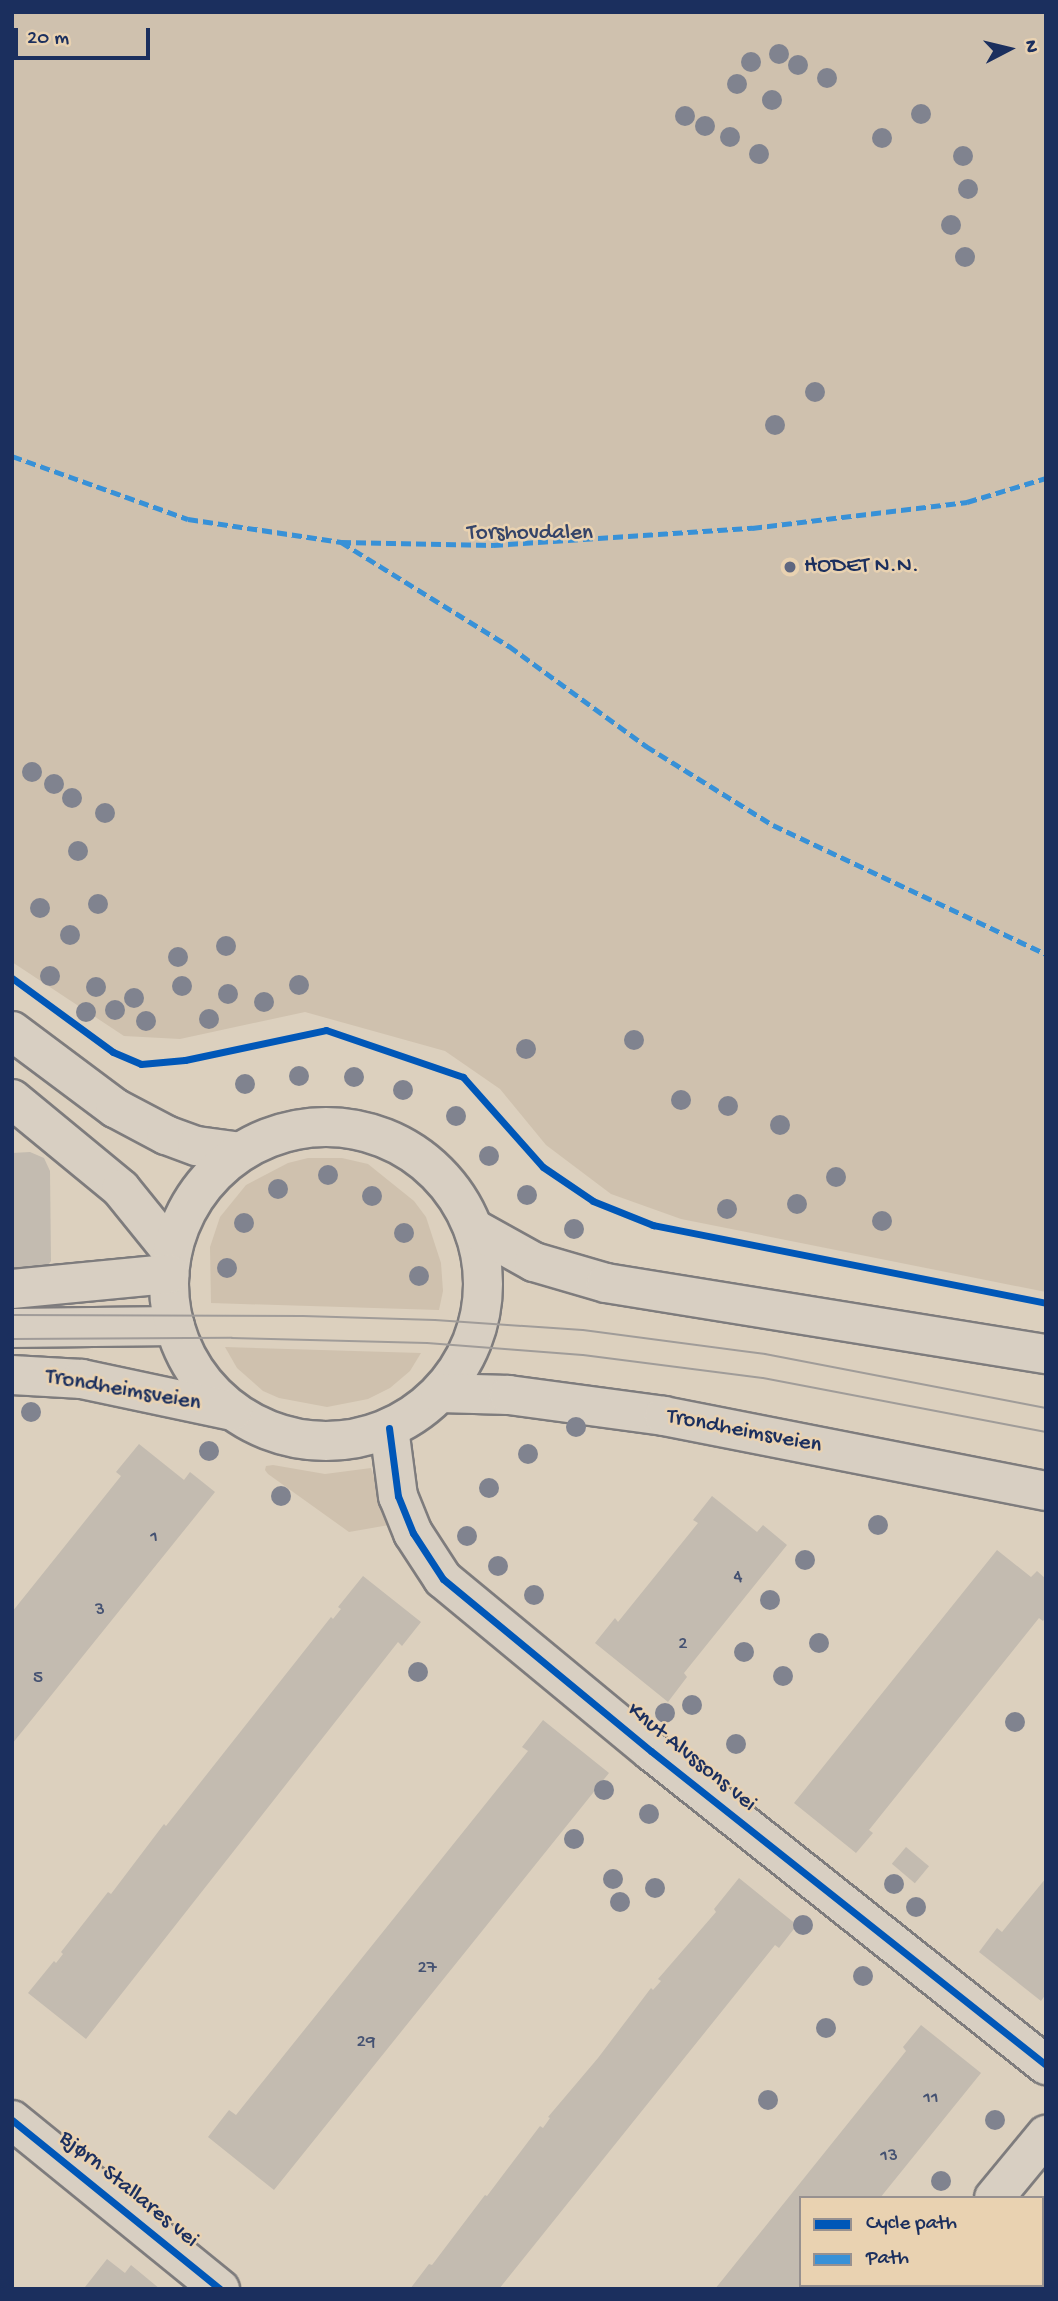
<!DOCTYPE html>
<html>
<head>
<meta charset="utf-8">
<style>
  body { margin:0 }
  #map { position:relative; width:1058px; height:2301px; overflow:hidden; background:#dcd0be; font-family:"Gochi Hand",sans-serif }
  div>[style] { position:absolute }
  .green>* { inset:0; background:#cfc1ae }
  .building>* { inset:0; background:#c3bbb0; transform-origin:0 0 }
  .roads { filter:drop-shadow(2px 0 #7e7c7d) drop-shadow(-2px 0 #7e7c7d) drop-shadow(0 2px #7e7c7d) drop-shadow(0 -2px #7e7c7d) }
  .minor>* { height:38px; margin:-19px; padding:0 19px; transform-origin:19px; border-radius:19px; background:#d8cfc2 }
  .major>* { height:38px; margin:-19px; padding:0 19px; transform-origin:19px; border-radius:19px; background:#d8cfc2 }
  .major>.ring { margin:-19px; padding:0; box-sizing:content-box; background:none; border:38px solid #d8cfc2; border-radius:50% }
  .highway>* { height:38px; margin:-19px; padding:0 19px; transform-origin:19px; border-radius:19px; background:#d8cfc2 }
  .tram>* { height:2px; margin:-1px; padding:0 1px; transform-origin:1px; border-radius:1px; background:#a09c99 }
  .quiet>* { height:5px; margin-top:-2.5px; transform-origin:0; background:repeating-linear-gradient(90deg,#3891d7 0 10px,transparent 0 15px) }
  .cycleway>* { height:7px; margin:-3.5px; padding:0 3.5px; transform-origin:3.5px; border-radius:3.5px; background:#0057b8 }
  .trees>* { width:20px; height:20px; margin:-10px; border-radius:50%; background:#80838f }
  .dots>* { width:19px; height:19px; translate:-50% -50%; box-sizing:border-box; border:4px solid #e9d2b1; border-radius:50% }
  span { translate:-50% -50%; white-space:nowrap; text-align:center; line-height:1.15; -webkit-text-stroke:5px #e9d2b1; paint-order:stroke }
  .number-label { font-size:19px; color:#455272 }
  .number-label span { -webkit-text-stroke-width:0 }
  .park-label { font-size:23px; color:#354469 }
  .poi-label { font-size:23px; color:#1b2f5e }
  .left { translate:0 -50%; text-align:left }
  .street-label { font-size:23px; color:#1b2f5e }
  .frame { position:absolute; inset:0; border:14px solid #1b2f5e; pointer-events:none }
  .legend { position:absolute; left:799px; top:2196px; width:245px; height:91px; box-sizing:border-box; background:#e9d2b1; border:2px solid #979190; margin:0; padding:9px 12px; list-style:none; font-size:21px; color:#1b2f5e }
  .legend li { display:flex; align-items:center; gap:14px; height:35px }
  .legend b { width:35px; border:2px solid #979190 }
  .north { position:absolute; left:974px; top:14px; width:70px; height:70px; -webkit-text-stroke:5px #e9d2b1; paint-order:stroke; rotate:83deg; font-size:19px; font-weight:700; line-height:28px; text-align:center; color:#1b2f5e }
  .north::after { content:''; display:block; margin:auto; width:24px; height:32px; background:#1b2f5e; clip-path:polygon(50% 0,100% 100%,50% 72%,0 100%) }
  .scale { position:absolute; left:14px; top:28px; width:136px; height:32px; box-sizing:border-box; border:4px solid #1b2f5e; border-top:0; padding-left:9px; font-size:21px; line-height:24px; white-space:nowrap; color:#1b2f5e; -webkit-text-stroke:5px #e9d2b1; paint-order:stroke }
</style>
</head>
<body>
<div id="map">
  <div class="green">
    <i style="clip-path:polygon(12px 12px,1046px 12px,1046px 1292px,681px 1219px,611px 1194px,546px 1145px,500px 1089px,445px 1051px,305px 1012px,180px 1039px,124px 1036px,12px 962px)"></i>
    <i style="clip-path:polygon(308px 1158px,342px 1158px,368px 1164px,414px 1201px,426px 1217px,441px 1263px,443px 1291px,439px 1310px,211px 1303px,210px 1247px,220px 1217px,246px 1185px,288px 1163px)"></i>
    <i style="clip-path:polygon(225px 1347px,421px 1353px,410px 1371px,390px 1388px,368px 1399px,327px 1407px,279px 1398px,263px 1391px,237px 1368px)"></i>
    <i style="clip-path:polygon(273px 1465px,325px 1474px,371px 1468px,389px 1525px,349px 1532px,268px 1474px,265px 1470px,266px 1466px)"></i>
  </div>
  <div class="building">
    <i style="clip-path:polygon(30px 1152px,44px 1158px,50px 1171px,51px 1261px,46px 1268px,12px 1274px,12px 1153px)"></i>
    <i style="clip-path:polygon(139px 1444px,184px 1480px,190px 1472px,215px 1492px,12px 1744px,12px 1612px,121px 1476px,116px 1472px)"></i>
    <i style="clip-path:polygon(712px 1496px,757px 1532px,763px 1525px,787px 1545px,684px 1673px,687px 1677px,668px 1702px,595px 1643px,615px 1618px,618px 1622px,698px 1523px,693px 1520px)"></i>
    <i style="clip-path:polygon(997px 1550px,1031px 1577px,1037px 1571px,1046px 1579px,1046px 1617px,1043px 1621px,1039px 1618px,869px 1830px,873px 1833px,856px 1853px,794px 1803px)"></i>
    <i style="clip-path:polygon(363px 1576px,421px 1622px,402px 1646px,398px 1642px,86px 2039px,28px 1993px,54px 1961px,56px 1963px,63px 1954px,61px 1952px,108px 1892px,111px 1894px,164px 1824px,166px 1826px,331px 1617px,333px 1619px,341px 1609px,338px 1607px)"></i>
    <i style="clip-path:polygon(543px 1720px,609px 1773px,274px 2190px,208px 2137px,229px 2110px,236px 2115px,528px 1751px,522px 1747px)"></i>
    <i style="left:906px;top:1847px;width:30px;height:22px;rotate:40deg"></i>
    <i style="clip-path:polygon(739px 1878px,797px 1925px,779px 1948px,775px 1945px,499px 2289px,410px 2289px,429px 2264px,432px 2265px,485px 2195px,487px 2196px,540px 2126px,543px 2128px,550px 2118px,548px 2117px,598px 2058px,651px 1988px,653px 1990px,661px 1981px,658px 1979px,716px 1912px,714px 1909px)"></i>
    <i style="clip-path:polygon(1046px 1878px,1046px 1994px,1041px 2001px,979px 1952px,997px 1928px,1002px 1932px)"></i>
    <i style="clip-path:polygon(921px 2025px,981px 2073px,880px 2198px,801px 2198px,801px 2285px,810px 2285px,807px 2289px,715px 2289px,906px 2051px,903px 2047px)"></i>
    <i style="clip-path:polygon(107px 2259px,125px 2273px,131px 2265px,160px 2289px,87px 2289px,85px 2287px)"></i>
    <i style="clip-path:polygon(1046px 2261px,1046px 2289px,1031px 2289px,1027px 2285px,1042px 2285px,1042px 2266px)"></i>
  </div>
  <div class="roads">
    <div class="minor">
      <i style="left:12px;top:1328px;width:163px;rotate:-0.7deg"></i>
      <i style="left:389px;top:1428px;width:69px;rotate:82.5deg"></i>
      <i style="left:398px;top:1496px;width:40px;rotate:68deg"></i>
      <i style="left:413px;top:1533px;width:55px;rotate:56.9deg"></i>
      <i style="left:443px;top:1579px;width:270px;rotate:39.6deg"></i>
      <i style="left:651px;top:1751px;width:505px;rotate:38.48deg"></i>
      <i style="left:12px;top:2120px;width:268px;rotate:39.1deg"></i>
      <i style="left:994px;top:2198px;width:82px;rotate:-50.5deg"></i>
      <i style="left:920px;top:2289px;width:4px;rotate:-63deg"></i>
    </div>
    <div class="major">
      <i style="left:12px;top:1031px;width:129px;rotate:36.8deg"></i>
      <i style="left:115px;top:1108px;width:58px;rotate:27.9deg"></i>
      <i style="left:166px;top:1135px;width:33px;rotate:20deg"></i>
      <i style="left:197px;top:1146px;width:43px;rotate:7.9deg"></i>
      <i style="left:12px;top:1099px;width:141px;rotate:39.5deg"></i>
      <i style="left:121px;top:1189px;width:81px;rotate:51deg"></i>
      <i class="ring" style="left:169px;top:1127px;width:276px;height:276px"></i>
      <i style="left:12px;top:1289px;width:158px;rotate:-5.5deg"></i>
      <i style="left:12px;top:1375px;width:70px;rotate:3.3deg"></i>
      <i style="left:82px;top:1379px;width:154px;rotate:12deg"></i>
    </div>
    <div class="highway">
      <i style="left:473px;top:1228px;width:70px;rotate:29.1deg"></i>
      <i style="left:534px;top:1262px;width:75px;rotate:16.3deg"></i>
      <i style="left:606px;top:1283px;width:446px;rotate:9.2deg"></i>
      <i style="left:440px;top:1393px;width:69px;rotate:1.7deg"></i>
      <i style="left:509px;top:1395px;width:156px;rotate:7.7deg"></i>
      <i style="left:664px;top:1416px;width:389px;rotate:11.1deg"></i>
    </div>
  </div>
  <div class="tram">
    <i style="left:12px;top:1315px;width:291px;rotate:0.2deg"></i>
    <i style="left:303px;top:1316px;width:132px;rotate:1.7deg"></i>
    <i style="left:435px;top:1320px;width:148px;rotate:3.9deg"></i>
    <i style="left:583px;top:1330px;width:184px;rotate:7.5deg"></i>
    <i style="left:765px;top:1354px;width:286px;rotate:10.9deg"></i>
    <i style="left:12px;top:1339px;width:220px;rotate:-0.3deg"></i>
    <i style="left:232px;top:1338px;width:195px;rotate:1.5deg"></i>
    <i style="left:427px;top:1343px;width:156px;rotate:4.4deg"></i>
    <i style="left:583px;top:1355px;width:181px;rotate:7.3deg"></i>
    <i style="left:763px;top:1378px;width:288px;rotate:10.8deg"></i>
  </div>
  <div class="quiet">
    <i style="left:12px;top:456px;width:187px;rotate:19.7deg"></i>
    <i style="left:188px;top:519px;width:155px;rotate:8.5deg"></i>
    <i style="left:341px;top:542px;width:152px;rotate:1.1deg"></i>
    <i style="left:493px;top:545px;width:260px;rotate:-3.8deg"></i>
    <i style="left:752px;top:528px;width:217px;rotate:-6.9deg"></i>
    <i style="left:967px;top:502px;width:83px;rotate:-16.9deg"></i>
    <i style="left:341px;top:542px;width:198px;rotate:31.8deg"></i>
    <i style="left:509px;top:646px;width:170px;rotate:36.1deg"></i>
    <i style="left:646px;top:746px;width:150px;rotate:31.9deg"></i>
    <i style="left:773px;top:825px;width:302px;rotate:25.3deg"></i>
  </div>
  <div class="cycleway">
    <i style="left:12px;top:978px;width:125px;rotate:36.2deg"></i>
    <i style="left:113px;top:1052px;width:30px;rotate:23deg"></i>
    <i style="left:141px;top:1064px;width:44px;rotate:-5.2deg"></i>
    <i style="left:185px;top:1060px;width:144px;rotate:-12deg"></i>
    <i style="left:326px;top:1030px;width:145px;rotate:18.9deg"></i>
    <i style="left:463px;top:1077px;width:120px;rotate:48.4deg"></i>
    <i style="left:543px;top:1167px;width:60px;rotate:34.2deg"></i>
    <i style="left:593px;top:1201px;width:65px;rotate:21.8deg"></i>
    <i style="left:653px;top:1225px;width:401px;rotate:11.2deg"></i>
    <i style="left:389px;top:1428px;width:69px;rotate:82.5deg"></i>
    <i style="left:398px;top:1496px;width:40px;rotate:68deg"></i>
    <i style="left:413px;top:1533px;width:55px;rotate:56.9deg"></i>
    <i style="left:443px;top:1579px;width:270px;rotate:39.6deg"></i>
    <i style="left:651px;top:1751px;width:505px;rotate:38.48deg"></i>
    <i style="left:12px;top:2120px;width:268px;rotate:39.1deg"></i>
  </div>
  <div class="trees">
    <i style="left:779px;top:54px"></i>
    <i style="left:751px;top:62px"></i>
    <i style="left:798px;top:65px"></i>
    <i style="left:827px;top:78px"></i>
    <i style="left:737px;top:84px"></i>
    <i style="left:772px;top:100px"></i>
    <i style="left:921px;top:114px"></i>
    <i style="left:685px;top:116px"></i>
    <i style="left:705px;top:126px"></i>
    <i style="left:730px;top:137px"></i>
    <i style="left:882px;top:138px"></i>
    <i style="left:759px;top:154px"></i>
    <i style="left:963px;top:156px"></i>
    <i style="left:968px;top:189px"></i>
    <i style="left:951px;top:225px"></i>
    <i style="left:965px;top:257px"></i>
    <i style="left:815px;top:392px"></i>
    <i style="left:775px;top:425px"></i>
    <i style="left:32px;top:772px"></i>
    <i style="left:54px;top:784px"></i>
    <i style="left:72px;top:798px"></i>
    <i style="left:105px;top:813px"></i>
    <i style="left:78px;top:851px"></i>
    <i style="left:98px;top:904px"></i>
    <i style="left:40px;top:908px"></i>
    <i style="left:70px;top:935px"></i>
    <i style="left:226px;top:946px"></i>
    <i style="left:178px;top:957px"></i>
    <i style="left:50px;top:976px"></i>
    <i style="left:299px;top:985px"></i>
    <i style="left:182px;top:986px"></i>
    <i style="left:96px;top:987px"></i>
    <i style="left:228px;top:994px"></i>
    <i style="left:134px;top:998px"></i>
    <i style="left:264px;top:1002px"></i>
    <i style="left:115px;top:1010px"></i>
    <i style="left:86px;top:1012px"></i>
    <i style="left:209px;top:1019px"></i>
    <i style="left:146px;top:1021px"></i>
    <i style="left:634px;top:1040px"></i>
    <i style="left:526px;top:1049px"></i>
    <i style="left:299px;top:1076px"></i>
    <i style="left:354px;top:1077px"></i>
    <i style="left:245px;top:1084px"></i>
    <i style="left:403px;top:1090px"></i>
    <i style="left:681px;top:1100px"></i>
    <i style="left:728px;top:1106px"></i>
    <i style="left:456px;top:1116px"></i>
    <i style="left:780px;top:1125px"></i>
    <i style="left:489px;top:1156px"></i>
    <i style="left:328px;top:1175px"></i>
    <i style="left:836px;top:1177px"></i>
    <i style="left:278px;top:1189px"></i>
    <i style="left:527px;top:1195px"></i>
    <i style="left:372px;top:1196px"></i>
    <i style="left:797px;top:1204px"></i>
    <i style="left:727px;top:1209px"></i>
    <i style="left:882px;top:1221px"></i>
    <i style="left:244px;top:1223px"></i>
    <i style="left:574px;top:1229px"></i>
    <i style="left:404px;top:1233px"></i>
    <i style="left:227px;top:1268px"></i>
    <i style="left:419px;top:1276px"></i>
    <i style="left:31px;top:1412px"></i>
    <i style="left:576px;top:1427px"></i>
    <i style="left:209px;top:1451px"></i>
    <i style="left:528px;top:1454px"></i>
    <i style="left:489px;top:1488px"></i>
    <i style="left:281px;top:1496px"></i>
    <i style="left:878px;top:1525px"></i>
    <i style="left:467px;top:1536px"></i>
    <i style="left:805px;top:1560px"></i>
    <i style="left:498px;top:1566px"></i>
    <i style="left:534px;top:1595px"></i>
    <i style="left:770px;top:1600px"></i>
    <i style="left:819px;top:1643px"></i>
    <i style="left:744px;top:1652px"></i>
    <i style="left:418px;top:1672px"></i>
    <i style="left:783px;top:1676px"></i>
    <i style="left:692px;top:1705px"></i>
    <i style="left:665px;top:1713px"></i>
    <i style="left:1015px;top:1722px"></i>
    <i style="left:736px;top:1744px"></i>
    <i style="left:604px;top:1790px"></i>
    <i style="left:649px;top:1814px"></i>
    <i style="left:574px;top:1839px"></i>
    <i style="left:613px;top:1879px"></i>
    <i style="left:894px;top:1884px"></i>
    <i style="left:655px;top:1888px"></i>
    <i style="left:620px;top:1902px"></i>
    <i style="left:916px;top:1907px"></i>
    <i style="left:803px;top:1925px"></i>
    <i style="left:863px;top:1976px"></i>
    <i style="left:826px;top:2028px"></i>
    <i style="left:768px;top:2100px"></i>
    <i style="left:995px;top:2120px"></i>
    <i style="left:941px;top:2181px"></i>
  </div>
  <div class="dots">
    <i style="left:790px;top:567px;background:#5f6780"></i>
  </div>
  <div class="number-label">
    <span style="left:154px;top:1538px">1</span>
    <span style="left:738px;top:1578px">4</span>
    <span style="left:100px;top:1611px">3</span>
    <span style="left:683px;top:1645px">2</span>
    <span style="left:38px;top:1679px">5</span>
    <span style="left:427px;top:1969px">27</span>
    <span style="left:366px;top:2043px">29</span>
    <span style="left:931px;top:2099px">11</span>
    <span style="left:889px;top:2157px">13</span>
  </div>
  <div class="park-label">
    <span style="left:530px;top:534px">Torshovdalen</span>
  </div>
  <div class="poi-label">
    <span class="left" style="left:804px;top:567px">HODET N.N.</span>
  </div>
  <div class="street-label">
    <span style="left:123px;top:1391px;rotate:10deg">Trondheimsveien</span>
    <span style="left:744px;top:1432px;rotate:11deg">Trondheimsveien</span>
    <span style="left:691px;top:1758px;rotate:39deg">Knut Alvssons vei</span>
    <span style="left:128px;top:2190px;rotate:39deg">Bjørn Stallares vei</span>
  </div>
  <div class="frame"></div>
  <ul class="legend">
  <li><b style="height:9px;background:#0057b8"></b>Cycle path</li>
  <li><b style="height:9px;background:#3891d7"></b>Path</li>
  </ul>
  <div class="north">N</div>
  <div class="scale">20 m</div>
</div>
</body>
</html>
